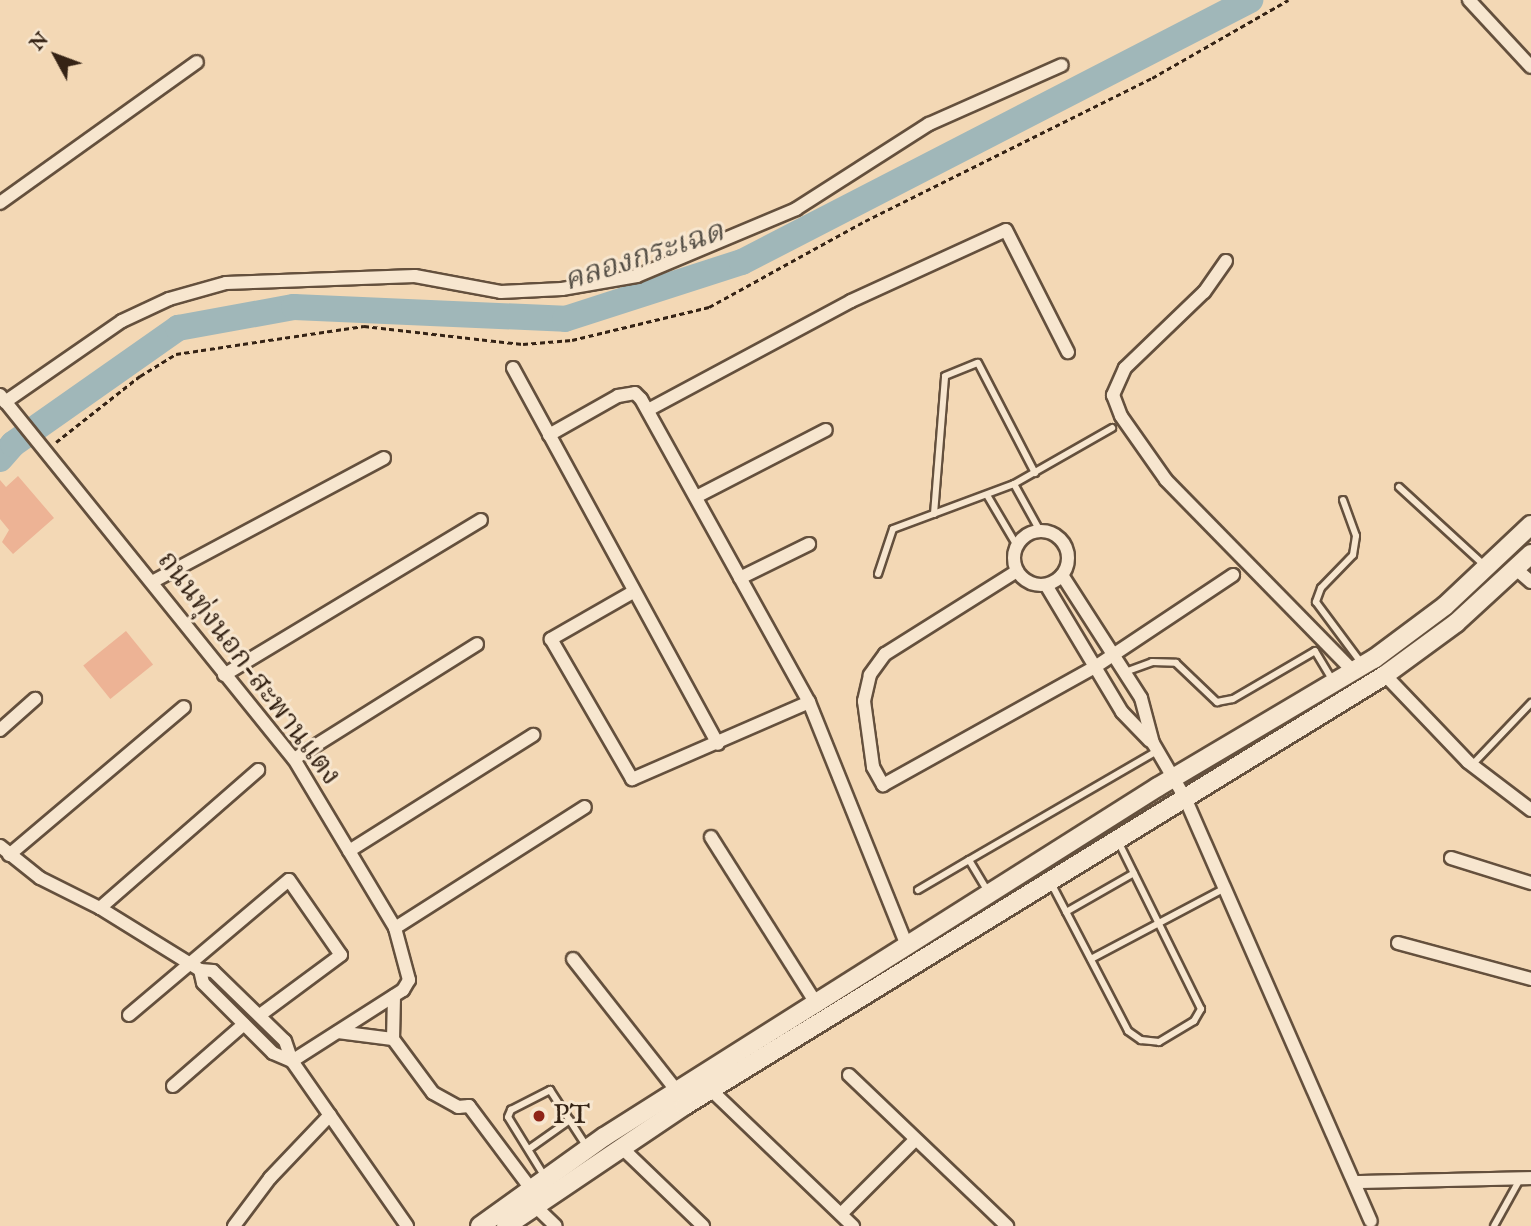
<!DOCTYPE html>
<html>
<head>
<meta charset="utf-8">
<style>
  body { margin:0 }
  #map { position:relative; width:1531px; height:1226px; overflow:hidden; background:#f3d8b5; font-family:"IM FELL English","Noto Serif Thai",serif }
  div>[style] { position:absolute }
  .river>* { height:26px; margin:-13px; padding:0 13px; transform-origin:13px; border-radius:13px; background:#a0b7b9 }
  .building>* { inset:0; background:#edb395; transform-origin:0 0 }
  .path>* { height:2.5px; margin-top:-1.25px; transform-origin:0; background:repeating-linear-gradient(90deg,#352315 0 5px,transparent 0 8.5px) }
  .roads { filter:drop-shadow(2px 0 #64503d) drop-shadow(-2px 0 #64503d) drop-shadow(0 2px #64503d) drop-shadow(0 -2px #64503d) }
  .lane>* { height:6px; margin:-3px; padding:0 3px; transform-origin:3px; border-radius:3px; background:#f7e6cf }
  .street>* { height:12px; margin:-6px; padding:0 6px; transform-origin:6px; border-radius:6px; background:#f7e6cf }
  .street>.ring { margin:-6px; padding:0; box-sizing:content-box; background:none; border:12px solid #f7e6cf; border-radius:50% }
  .secondary>* { height:18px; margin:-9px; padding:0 9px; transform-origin:9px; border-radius:9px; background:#f7e6cf }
  .dots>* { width:19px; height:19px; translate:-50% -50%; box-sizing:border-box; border:4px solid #f7e6cf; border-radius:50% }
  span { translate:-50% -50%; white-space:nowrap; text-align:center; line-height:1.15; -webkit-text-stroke:6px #f7e6cf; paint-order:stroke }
  .street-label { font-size:28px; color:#352315 }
  .poi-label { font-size:28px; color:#352315 }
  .left { translate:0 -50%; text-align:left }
  .water-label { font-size:30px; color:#554f46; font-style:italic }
  .north { position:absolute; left:21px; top:21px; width:70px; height:70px; -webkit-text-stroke:5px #f7e6cf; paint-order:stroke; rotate:311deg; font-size:19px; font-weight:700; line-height:28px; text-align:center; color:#352315 }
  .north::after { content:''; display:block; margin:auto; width:24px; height:32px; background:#352315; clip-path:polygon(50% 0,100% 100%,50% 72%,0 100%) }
</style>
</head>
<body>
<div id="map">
  <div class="river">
    <i style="left:0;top:459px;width:20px;rotate:-49deg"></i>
    <i style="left:13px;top:444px;width:202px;rotate:-35.1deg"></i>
    <i style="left:178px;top:328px;width:118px;rotate:-10.3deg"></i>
    <i style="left:294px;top:307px;width:271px;rotate:2.5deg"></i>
    <i style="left:565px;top:319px;width:186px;rotate:-17.9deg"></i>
    <i style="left:742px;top:262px;width:572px;rotate:-27.28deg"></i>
  </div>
  <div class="building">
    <i style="clip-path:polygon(18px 476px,54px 518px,13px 554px,2px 542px,9px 530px,0 519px,0 480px,6px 487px)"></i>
    <i style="left:126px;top:631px;width:43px;height:55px;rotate:51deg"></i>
  </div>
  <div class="path">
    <i style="left:56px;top:442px;width:107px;rotate:-38.2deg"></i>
    <i style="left:140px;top:376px;width:42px;rotate:-31.4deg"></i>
    <i style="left:176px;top:354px;width:190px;rotate:-8.5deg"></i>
    <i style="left:364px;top:326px;width:160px;rotate:6.5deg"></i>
    <i style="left:523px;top:344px;width:49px;rotate:-4.7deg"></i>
    <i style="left:572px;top:340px;width:141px;rotate:-13.5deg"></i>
    <i style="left:709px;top:307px;width:178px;rotate:-28.9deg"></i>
    <i style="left:865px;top:221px;width:321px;rotate:-26.5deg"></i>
    <i style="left:1152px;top:78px;width:157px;rotate:-29.8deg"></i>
  </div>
  <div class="roads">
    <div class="lane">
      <i style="left:1014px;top:484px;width:54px;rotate:61deg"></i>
      <i style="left:1399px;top:487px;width:115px;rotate:42.5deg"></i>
      <i style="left:987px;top:495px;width:59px;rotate:59.5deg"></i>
      <i style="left:1343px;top:500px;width:38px;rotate:70deg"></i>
      <i style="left:1356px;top:536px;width:19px;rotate:99deg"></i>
      <i style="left:1353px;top:555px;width:46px;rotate:134.1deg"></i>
      <i style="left:1321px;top:588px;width:15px;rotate:110deg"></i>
      <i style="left:1316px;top:602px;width:77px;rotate:53.4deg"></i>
      <i style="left:934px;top:514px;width:138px;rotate:-85.4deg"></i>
      <i style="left:945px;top:376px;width:35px;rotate:-22deg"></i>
      <i style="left:978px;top:363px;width:124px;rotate:62.6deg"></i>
      <i style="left:878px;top:574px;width:47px;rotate:-71.6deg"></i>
      <i style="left:893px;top:529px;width:129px;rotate:-20.4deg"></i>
      <i style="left:1014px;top:484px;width:113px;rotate:-29.7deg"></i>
      <i style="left:1125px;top:672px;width:29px;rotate:-20deg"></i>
      <i style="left:1152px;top:662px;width:24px;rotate:2deg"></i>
      <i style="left:1176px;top:663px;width:57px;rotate:43.6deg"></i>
      <i style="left:1217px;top:702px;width:16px;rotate:-11deg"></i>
      <i style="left:1233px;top:699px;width:95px;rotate:-30.3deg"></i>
      <i style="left:1315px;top:651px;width:35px;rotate:59deg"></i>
      <i style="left:1472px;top:765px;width:86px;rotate:-46.4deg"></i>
      <i style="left:969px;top:860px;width:217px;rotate:-30.1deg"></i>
      <i style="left:1050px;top:881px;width:169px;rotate:62.5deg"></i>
      <i style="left:1128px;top:1031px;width:16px;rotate:35deg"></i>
      <i style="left:1141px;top:1040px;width:18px;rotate:6deg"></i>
      <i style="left:1159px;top:1042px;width:41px;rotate:-31deg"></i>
      <i style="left:1194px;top:1021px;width:14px;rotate:-60deg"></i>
      <i style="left:1201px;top:1009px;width:187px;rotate:-116.3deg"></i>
      <i style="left:918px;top:890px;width:59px;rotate:-30.5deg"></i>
      <i style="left:969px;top:860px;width:37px;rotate:59deg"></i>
      <i style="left:1066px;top:912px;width:78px;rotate:-29.8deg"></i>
      <i style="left:1091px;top:959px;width:152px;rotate:-27.9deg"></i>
      <i style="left:529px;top:1149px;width:50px;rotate:-35.3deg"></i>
      <i style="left:545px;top:1177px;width:70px;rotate:-121.7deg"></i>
      <i style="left:508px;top:1117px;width:8px;rotate:-67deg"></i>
      <i style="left:511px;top:1110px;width:44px;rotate:-27.1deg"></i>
      <i style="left:550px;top:1090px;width:68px;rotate:57deg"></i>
      <i style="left:1494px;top:1226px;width:54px;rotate:-61deg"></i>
    </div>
    <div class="street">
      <i style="left:1469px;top:0;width:91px;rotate:47.2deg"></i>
      <i style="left:0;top:203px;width:242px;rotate:-35.6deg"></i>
      <i style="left:1226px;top:261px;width:38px;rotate:125deg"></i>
      <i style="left:1204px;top:292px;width:110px;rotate:136.1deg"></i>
      <i style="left:1125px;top:368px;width:30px;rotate:114deg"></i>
      <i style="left:1113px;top:395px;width:22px;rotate:69deg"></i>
      <i style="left:1121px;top:416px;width:78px;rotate:54.9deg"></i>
      <i style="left:1166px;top:480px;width:267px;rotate:45.6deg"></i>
      <i style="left:513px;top:368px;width:428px;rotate:61.4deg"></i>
      <i style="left:0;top:395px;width:468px;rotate:51.1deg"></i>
      <i style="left:294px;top:759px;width:197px;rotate:59.1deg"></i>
      <i style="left:395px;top:928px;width:54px;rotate:74.9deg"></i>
      <i style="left:409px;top:980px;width:12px;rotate:121deg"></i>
      <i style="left:403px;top:990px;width:132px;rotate:147.4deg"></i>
      <i style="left:5px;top:402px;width:142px;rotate:-34.7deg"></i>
      <i style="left:122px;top:321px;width:52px;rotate:-25.1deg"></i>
      <i style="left:169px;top:299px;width:59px;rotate:-15.7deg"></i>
      <i style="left:226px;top:283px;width:189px;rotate:-2.1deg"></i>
      <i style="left:415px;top:276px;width:87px;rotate:10.5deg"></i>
      <i style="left:501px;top:292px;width:61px;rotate:-2.8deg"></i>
      <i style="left:562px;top:289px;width:76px;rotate:-9.8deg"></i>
      <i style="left:637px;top:276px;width:173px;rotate:-22.8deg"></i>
      <i style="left:796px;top:209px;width:158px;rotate:-32.6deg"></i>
      <i style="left:929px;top:124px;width:145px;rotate:-23.9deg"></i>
      <i style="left:648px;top:410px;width:230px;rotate:-28.2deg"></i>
      <i style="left:851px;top:301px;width:170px;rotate:-24.6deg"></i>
      <i style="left:1006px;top:230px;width:137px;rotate:63.1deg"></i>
      <i style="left:549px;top:435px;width:79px;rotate:-29.5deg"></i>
      <i style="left:618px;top:396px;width:17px;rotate:-10deg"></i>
      <i style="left:635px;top:393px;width:8px;rotate:45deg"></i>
      <i style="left:641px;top:399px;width:346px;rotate:61deg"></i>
      <i style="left:809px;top:702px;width:263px;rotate:68.1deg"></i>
      <i style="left:696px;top:497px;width:146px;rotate:-27.3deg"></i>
      <i class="ring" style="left:1014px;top:531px;width:42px;height:42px"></i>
      <i style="left:1516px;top:569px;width:20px;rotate:41deg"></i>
      <i style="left:1017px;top:571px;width:156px;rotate:147.8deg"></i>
      <i style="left:885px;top:654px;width:26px;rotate:126deg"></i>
      <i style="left:870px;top:675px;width:27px;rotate:103deg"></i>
      <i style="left:864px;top:701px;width:67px;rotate:82.2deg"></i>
      <i style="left:873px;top:767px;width:21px;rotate:61deg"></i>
      <i style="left:883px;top:785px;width:243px;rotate:-29.1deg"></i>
      <i style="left:1095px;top:667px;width:166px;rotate:-33.7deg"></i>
      <i style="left:1062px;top:575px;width:146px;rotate:57.3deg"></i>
      <i style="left:1141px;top:698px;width:47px;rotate:75.1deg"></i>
      <i style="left:1153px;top:743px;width:64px;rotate:59.8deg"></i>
      <i style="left:1185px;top:798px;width:462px;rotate:66.3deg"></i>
      <i style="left:740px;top:578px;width:77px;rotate:-26.2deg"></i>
      <i style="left:152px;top:582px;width:263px;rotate:-28.1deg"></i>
      <i style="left:1046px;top:585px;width:148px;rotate:59.1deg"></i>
      <i style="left:1122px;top:712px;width:40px;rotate:46deg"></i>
      <i style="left:633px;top:592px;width:95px;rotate:150.2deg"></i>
      <i style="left:551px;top:639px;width:162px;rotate:59.9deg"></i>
      <i style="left:632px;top:779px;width:193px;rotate:-23.5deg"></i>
      <i style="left:224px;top:675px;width:300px;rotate:-31.1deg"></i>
      <i style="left:1385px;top:675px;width:120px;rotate:46.3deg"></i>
      <i style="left:1468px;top:762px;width:79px;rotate:37.3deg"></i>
      <i style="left:0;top:730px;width:47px;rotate:-41.5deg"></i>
      <i style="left:294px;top:759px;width:216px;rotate:-32.1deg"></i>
      <i style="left:711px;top:837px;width:196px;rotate:57.7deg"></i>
      <i style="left:0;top:846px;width:51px;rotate:38.7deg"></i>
      <i style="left:40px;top:878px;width:67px;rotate:26.6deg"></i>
      <i style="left:100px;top:908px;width:118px;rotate:31.8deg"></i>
      <i style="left:200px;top:970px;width:13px;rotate:4deg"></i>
      <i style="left:213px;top:971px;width:100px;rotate:44.2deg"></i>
      <i style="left:285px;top:1041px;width:21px;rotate:71deg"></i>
      <i style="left:292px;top:1061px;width:201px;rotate:55.1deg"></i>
      <i style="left:349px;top:851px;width:218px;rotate:-32.2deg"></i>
      <i style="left:9px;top:855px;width:229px;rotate:-40.2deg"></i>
      <i style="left:1451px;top:858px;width:84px;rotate:17.4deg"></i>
      <i style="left:100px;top:908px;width:210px;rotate:-41.1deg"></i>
      <i style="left:395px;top:928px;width:225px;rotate:-32.5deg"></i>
      <i style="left:1398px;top:943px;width:138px;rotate:15.1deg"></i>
      <i style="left:573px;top:959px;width:168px;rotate:51.8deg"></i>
      <i style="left:200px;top:970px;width:13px;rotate:77deg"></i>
      <i style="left:203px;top:983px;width:99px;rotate:45deg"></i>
      <i style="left:273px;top:1053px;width:21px;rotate:23deg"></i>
      <i style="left:394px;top:996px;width:43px;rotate:91.3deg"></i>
      <i style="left:393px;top:1039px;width:67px;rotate:53.5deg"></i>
      <i style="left:433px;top:1093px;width:29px;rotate:29deg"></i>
      <i style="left:458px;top:1107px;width:11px;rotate:-5deg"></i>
      <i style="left:469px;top:1106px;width:104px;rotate:53.2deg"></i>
      <i style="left:129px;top:1015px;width:209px;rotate:-40.2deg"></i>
      <i style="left:289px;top:880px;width:91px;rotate:55.3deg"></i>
      <i style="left:341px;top:955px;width:101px;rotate:143.5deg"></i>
      <i style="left:338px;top:1032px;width:55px;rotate:7.3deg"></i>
      <i style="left:849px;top:1075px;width:219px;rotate:43.7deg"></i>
      <i style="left:173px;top:1086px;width:94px;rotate:-41.1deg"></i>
      <i style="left:711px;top:1090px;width:197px;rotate:43.8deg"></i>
      <i style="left:621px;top:1147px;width:114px;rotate:43.9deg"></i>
      <i style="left:1355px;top:1182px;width:176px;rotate:-1.3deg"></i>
      <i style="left:534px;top:1205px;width:30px;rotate:44deg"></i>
      <i style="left:841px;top:1214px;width:105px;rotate:-45deg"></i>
      <i style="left:234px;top:1226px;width:60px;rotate:-53.1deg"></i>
      <i style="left:270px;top:1178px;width:87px;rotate:-46.4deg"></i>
    </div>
    <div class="secondary">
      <i style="left:480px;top:1226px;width:153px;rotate:-35.7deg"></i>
      <i style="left:604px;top:1137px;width:251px;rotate:-32.3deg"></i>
      <i style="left:816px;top:1003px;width:404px;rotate:-32.3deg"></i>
      <i style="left:1158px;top:787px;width:251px;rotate:-30.7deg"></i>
      <i style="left:1374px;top:659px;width:89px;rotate:-36.7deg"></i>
      <i style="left:1445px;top:606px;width:118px;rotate:-43.3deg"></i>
      <i style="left:506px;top:1226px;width:215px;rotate:-34deg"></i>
      <i style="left:684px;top:1106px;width:823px;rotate:-31.58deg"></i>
      <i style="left:1385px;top:675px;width:88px;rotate:-36.2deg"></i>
      <i style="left:1456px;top:623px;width:102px;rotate:-42.6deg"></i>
    </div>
  </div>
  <div class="dots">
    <i style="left:539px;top:1116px;background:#8f2418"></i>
  </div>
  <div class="street-label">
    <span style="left:248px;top:669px;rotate:53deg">ถนนทุ่งนอก-สะพานแตง</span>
  </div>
  <div class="poi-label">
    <span class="left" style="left:553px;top:1116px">PT</span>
  </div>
  <div class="water-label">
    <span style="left:644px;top:257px;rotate:-18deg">คลองกระเฉด</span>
  </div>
  <div class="north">N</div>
</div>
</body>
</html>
